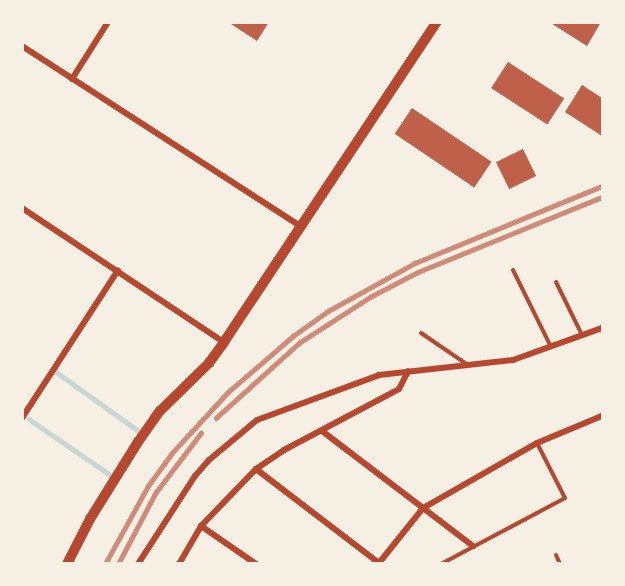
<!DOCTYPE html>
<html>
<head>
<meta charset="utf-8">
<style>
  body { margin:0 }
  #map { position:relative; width:625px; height:586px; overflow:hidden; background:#f6efe4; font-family:"Noto Sans",sans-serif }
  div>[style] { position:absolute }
  .stream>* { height:4.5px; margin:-2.25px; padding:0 2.25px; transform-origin:2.25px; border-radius:2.25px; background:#c9d6d2 }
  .building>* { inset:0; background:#bf614a; transform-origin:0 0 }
  .service>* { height:4px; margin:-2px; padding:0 2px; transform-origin:2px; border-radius:2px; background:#b5482f }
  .minor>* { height:6px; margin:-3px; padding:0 3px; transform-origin:3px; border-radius:3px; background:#b5482f }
  .tertiary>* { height:10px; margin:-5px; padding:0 5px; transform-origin:5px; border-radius:5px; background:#b5482f }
  .rail>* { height:4.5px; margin:-2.25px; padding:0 2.25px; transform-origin:2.25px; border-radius:2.25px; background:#cf8b77 }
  span { translate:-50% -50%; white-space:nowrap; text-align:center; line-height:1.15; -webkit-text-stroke:6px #f6efe4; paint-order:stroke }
  .frame { position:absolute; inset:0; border:24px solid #f6efe4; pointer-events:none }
</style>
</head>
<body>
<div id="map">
  <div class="stream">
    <i style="left:55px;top:371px;width:108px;rotate:35.6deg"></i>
    <i style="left:29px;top:419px;width:104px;rotate:34.5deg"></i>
  </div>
  <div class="building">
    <i style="clip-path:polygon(228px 22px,269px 22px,257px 41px)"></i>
    <i style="clip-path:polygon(549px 22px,601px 22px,587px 46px)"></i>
    <i style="left:508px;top:62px;width:67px;height:31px;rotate:33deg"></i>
    <i style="clip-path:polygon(582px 85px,602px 98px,602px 136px,565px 112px)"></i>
    <i style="left:412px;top:108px;width:96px;height:31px;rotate:34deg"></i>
    <i style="left:523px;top:149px;width:30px;height:30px;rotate:64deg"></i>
  </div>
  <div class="service">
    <i style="left:513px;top:270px;width:86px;rotate:63.7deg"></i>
    <i style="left:556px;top:282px;width:59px;rotate:63.9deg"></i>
    <i style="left:421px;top:333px;width:57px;rotate:34.2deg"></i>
    <i style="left:556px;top:555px;width:10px;rotate:66deg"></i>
    <i style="left:441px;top:564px;width:140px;rotate:-28deg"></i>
    <i style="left:565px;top:498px;width:62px;rotate:-117deg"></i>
  </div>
  <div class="minor">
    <i style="left:22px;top:46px;width:333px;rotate:32.9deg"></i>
    <i style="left:72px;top:79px;width:67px;rotate:-57.7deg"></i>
    <i style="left:22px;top:208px;width:242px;rotate:33.6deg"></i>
    <i style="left:22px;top:418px;width:176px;rotate:-57deg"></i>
    <i style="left:322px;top:431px;width:190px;rotate:37.3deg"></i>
    <i style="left:256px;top:469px;width:155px;rotate:37.4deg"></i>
    <i style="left:379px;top:563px;width:70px;rotate:-51.3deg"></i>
    <i style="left:423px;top:508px;width:131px;rotate:-29.7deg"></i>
    <i style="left:537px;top:443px;width:70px;rotate:-22.6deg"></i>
    <i style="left:201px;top:526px;width:67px;rotate:34.6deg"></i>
    <i style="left:138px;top:564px;width:105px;rotate:-57.1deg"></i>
    <i style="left:195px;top:476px;width:21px;rotate:-49deg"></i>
    <i style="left:209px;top:460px;width:62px;rotate:-39.8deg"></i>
    <i style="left:257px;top:420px;width:130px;rotate:-20.2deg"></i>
    <i style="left:379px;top:375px;width:135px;rotate:-6.4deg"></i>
    <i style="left:513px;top:360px;width:95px;rotate:-19.8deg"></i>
    <i style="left:179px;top:564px;width:44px;rotate:-59.9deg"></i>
    <i style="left:201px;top:526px;width:79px;rotate:-46deg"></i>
    <i style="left:256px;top:469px;width:34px;rotate:-34deg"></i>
    <i style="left:284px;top:450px;width:130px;rotate:-27.9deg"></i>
    <i style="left:399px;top:389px;width:20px;rotate:-63deg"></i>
  </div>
  <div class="tertiary">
    <i style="left:67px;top:564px;width:51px;rotate:-62.9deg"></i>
    <i style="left:90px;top:519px;width:91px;rotate:-58.1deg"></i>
    <i style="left:138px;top:442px;width:38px;rotate:-55deg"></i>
    <i style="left:160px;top:411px;width:69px;rotate:-44.4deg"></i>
    <i style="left:209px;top:363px;width:26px;rotate:-54deg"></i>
    <i style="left:224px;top:342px;width:384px;rotate:-56.4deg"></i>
  </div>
  <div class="rail">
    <i style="left:216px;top:418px;width:112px;rotate:-42.1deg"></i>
    <i style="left:299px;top:343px;width:85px;rotate:-32.9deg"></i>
    <i style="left:370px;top:297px;width:54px;rotate:-27.5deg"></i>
    <i style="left:418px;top:272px;width:199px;rotate:-22.2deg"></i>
    <i style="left:105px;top:564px;width:89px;rotate:-61.1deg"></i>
    <i style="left:148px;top:486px;width:39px;rotate:-54deg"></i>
    <i style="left:171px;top:454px;width:83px;rotate:-47.4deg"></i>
    <i style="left:227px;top:393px;width:87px;rotate:-40.8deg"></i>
    <i style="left:293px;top:336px;width:43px;rotate:-35.5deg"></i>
    <i style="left:328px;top:311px;width:99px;rotate:-28.9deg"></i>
    <i style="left:415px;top:263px;width:202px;rotate:-22.4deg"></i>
    <i style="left:118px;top:564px;width:81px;rotate:-62.2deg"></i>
    <i style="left:156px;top:492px;width:74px;rotate:-52.7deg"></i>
  </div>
  <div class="frame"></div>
</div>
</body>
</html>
